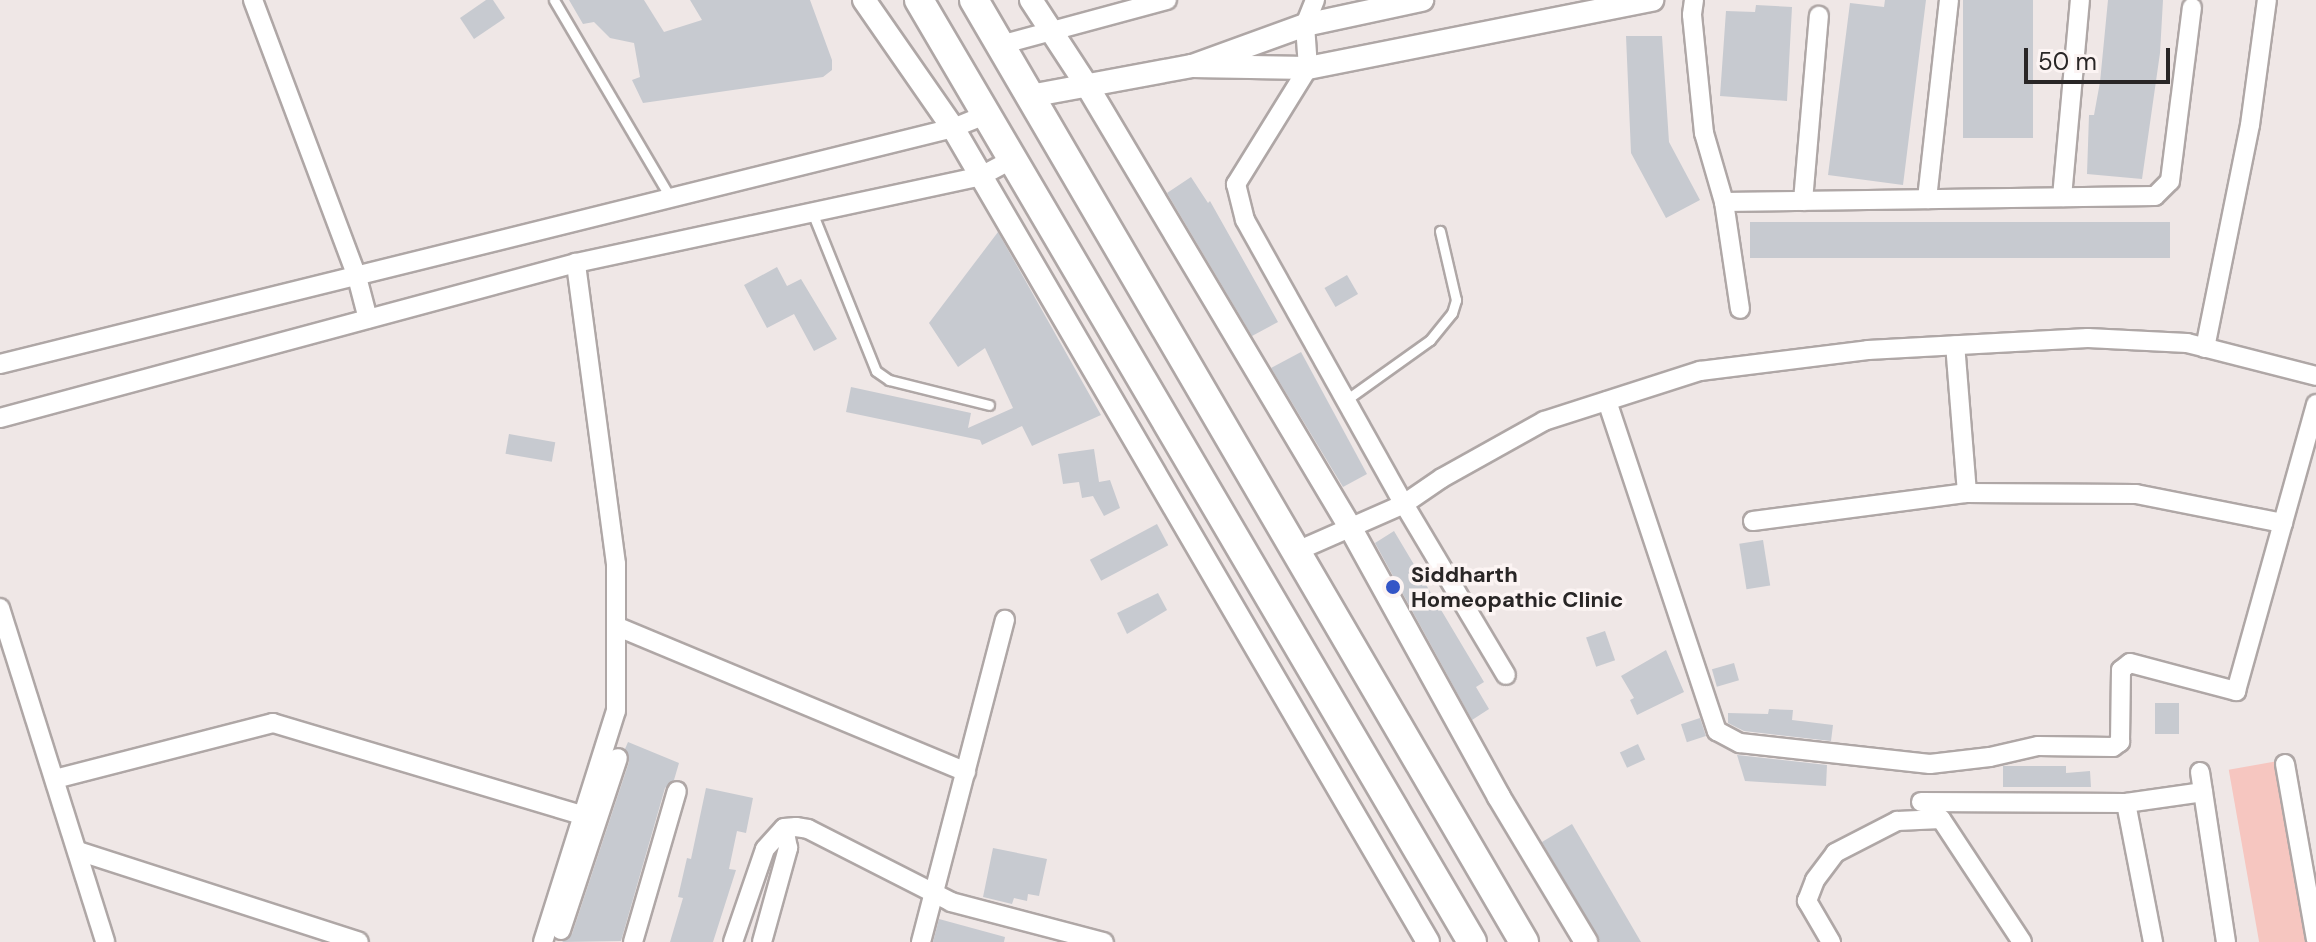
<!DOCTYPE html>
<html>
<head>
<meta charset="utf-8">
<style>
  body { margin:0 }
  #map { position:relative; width:2316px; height:942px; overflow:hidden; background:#efe7e6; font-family:"DM Sans",sans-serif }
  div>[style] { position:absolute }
  .green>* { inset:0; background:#f6c6c0; transform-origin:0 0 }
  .building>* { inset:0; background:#c7cad0; transform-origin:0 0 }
  .roads { filter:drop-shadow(2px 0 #afa7a6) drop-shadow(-2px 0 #afa7a6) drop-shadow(0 2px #afa7a6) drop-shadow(0 -2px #afa7a6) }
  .service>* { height:9px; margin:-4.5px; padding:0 4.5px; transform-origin:4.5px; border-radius:4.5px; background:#fff }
  .minor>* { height:18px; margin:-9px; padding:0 9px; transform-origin:9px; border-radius:9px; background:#fff }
  .tertiary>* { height:22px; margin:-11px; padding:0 11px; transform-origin:11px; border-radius:11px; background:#fff }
  .primary>* { height:28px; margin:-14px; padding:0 14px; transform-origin:14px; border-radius:14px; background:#fff }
  .dots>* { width:22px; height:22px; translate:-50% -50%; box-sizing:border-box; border:4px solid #fcf4f3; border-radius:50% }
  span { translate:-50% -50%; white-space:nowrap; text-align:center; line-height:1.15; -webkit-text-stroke:7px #fcf4f3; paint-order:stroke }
  .poi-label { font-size:22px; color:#292626; font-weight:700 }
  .left { translate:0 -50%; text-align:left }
  .scale { position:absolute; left:2024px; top:48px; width:146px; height:36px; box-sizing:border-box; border:4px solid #292626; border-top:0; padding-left:10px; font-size:24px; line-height:28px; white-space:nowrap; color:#292626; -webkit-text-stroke:6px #fcf4f3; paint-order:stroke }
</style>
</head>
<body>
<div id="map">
  <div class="green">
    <i style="left:2278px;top:761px;width:184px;height:50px;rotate:80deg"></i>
  </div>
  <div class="building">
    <i style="clip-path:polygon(486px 0,493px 0,505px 18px,474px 39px,460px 18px)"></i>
    <i style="clip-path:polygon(569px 0,644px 0,664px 32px,702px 20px,690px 0,810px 0,832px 60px,832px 70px,823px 77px,643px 103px,632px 80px,640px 77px,634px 43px,610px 38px,594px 22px,583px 24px)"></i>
    <i style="clip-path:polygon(1885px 0,1926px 0,1903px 185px,1828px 175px,1850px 3px,1884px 7px)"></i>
    <i style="left:1963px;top:0;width:70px;height:138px"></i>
    <i style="clip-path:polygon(2108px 0,2163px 0,2160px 53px,2142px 179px,2087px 174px,2089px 115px,2094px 115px,2100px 82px)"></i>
    <i style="clip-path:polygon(1756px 5px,1792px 7px,1787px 101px,1720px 96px,1726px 11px,1755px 12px)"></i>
    <i style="clip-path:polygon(1626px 36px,1662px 36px,1669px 142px,1700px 200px,1666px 218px,1631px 153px)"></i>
    <i style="clip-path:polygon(1191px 177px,1208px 203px,1210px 201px,1278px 322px,1252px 336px,1167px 193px)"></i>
    <i style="left:2170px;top:222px;width:36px;height:420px;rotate:90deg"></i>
    <i style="clip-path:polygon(998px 232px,1101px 415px,1032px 446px,1022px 426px,982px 445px,980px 440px,846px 412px,851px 387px,971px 413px,968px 428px,1013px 408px,985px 348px,958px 367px,929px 323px)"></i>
    <i style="clip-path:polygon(777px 267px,787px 286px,801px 279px,837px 339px,814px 351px,794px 314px,767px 328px,744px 285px)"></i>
    <i style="left:1347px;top:275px;width:22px;height:26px;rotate:60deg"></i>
    <i style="clip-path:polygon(1301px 352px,1367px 474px,1343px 487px,1271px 368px)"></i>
    <i style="left:509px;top:434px;width:47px;height:20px;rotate:10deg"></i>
    <i style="clip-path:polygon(1094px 449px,1099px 482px,1110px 480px,1120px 508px,1104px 516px,1093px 496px,1082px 498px,1079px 482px,1063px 484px,1058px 454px)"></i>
    <i style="left:1157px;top:524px;width:24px;height:76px;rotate:62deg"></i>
    <i style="clip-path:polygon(1394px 531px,1484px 682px,1476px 687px,1489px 709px,1472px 720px,1375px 543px)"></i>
    <i style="left:1763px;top:540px;width:46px;height:24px;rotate:81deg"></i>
    <i style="clip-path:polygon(1158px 593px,1167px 610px,1127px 634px,1117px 613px)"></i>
    <i style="left:1605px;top:631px;width:31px;height:20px;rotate:71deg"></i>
    <i style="clip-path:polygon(1666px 650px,1684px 692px,1637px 715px,1630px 700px,1634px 698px,1621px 676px)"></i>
    <i style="left:1734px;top:663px;width:18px;height:23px;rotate:74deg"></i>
    <i style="left:2155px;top:703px;width:24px;height:31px"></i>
    <i style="clip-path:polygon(1769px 709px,1793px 710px,1792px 720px,1833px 725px,1831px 741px,1744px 731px,1728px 723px,1728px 713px,1768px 714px)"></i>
    <i style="left:1700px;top:718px;width:19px;height:20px;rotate:72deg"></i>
    <i style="clip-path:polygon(628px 742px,679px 763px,674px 780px,665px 788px,621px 941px,562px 942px,572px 934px,629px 762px,625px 749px)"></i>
    <i style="left:1638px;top:744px;width:17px;height:20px;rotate:65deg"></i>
    <i style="clip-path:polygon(1737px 755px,1827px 765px,1826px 786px,1745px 781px)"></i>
    <i style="clip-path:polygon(2003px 766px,2066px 766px,2066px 773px,2090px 771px,2091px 787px,2003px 787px)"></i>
    <i style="clip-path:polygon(706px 788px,753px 798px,746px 833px,737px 831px,729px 869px,736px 870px,713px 942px,670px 942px,683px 898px,678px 897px,687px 858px,691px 859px)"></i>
    <i style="clip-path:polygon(1572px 824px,1641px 942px,1600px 942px,1542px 842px)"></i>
    <i style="clip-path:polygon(993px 848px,1047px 859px,1039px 896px,1028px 894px,1027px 901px,1014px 898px,1012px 904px,983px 897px)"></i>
    <i style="clip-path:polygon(939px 919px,1005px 937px,1004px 942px,933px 942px)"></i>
  </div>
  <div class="roads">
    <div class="service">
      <i style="left:554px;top:0;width:229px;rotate:59.5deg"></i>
      <i style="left:812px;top:212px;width:171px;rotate:68.1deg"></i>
      <i style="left:876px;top:371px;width:16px;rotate:35deg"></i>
      <i style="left:889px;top:380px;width:103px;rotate:14deg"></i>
      <i style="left:1346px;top:400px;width:103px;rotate:-35.5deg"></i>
      <i style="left:1430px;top:340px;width:35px;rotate:-51deg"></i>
      <i style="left:1452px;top:313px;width:14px;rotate:-73deg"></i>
      <i style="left:1456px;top:300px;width:71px;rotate:-103.1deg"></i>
    </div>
    <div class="minor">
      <i style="left:253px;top:0;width:296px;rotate:69.4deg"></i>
      <i style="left:357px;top:277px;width:43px;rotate:75.3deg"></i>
      <i style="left:1315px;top:0;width:27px;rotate:112deg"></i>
      <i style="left:1305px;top:25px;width:43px;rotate:86deg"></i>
      <i style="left:1308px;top:68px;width:137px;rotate:121.8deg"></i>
      <i style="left:1236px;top:184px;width:37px;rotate:76deg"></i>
      <i style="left:1245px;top:220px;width:325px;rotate:60.8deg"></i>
      <i style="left:1404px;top:504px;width:199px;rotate:59.2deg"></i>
      <i style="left:1694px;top:0;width:15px;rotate:98deg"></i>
      <i style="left:1692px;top:15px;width:119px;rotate:84.2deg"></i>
      <i style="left:1704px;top:133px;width:72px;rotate:73.8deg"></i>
      <i style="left:1724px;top:202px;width:108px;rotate:81.5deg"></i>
      <i style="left:1000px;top:45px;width:173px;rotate:-15.1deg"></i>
      <i style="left:2062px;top:197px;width:198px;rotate:-84.8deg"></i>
      <i style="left:1927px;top:199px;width:200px;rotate:-83.7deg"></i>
      <i style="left:1803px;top:201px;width:186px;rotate:-85.1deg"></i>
      <i style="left:1724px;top:202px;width:431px;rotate:-0.8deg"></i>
      <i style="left:2155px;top:196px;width:21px;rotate:-45deg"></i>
      <i style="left:2170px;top:181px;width:175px;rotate:-82.8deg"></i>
      <i style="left:2205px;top:348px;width:227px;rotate:-78.6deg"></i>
      <i style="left:2250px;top:125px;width:126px;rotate:-82.3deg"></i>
      <i style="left:0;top:364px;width:982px;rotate:-13.91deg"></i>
      <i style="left:953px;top:128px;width:35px;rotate:-22deg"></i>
      <i style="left:1607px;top:401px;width:348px;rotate:71.6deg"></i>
      <i style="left:1717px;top:731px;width:26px;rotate:28deg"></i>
      <i style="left:1740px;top:743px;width:191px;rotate:6.3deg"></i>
      <i style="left:1930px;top:764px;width:60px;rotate:-6.7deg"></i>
      <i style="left:1990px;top:757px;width:49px;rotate:-12.9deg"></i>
      <i style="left:2038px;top:746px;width:75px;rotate:0.8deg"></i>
      <i style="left:2113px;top:747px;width:9px;rotate:-36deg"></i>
      <i style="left:2120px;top:742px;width:72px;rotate:-89.2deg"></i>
      <i style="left:2121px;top:670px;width:11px;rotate:-38deg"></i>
      <i style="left:2130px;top:663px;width:110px;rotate:14.8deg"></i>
      <i style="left:2236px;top:691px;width:298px;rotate:-74.4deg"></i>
      <i style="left:0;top:418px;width:596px;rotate:-15.06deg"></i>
      <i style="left:576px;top:263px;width:414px;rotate:-12.1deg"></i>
      <i style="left:981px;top:176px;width:36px;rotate:-28deg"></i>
      <i style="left:1967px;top:493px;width:169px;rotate:0.3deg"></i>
      <i style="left:2136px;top:494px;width:150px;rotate:11.2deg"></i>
      <i style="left:1753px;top:521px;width:216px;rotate:-7.5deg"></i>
      <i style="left:1967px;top:493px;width:148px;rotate:-94.6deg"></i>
      <i style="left:1297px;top:551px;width:117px;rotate:-23.7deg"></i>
      <i style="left:1404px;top:504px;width:46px;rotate:-34.4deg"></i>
      <i style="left:1442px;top:478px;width:117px;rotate:-29.2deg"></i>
      <i style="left:1544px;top:421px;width:164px;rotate:-17.8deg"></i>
      <i style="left:1700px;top:371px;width:169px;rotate:-7.1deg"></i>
      <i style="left:1868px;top:350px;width:220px;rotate:-3.1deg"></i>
      <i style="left:2088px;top:338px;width:99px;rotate:2.9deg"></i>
      <i style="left:2187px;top:343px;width:133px;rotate:14.3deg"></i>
      <i style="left:0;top:608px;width:350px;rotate:72.5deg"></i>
      <i style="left:618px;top:627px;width:377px;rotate:22.6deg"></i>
      <i style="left:2285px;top:764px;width:178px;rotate:80deg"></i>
      <i style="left:2200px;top:772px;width:172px;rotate:81.3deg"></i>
      <i style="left:55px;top:779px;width:225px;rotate:-14.4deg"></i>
      <i style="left:273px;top:723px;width:326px;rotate:16.6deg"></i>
      <i style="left:1921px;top:802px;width:205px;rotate:0.3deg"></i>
      <i style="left:2126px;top:803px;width:78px;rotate:-8.1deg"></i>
      <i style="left:2126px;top:803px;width:142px;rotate:79deg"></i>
      <i style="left:78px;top:851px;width:295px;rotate:17.9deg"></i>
      <i style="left:561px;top:930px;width:181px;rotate:-71.7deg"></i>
      <i style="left:543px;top:942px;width:242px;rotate:-72.5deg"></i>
      <i style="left:616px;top:711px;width:147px;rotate:-90deg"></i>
      <i style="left:616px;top:564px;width:304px;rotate:-97.6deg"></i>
      <i style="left:633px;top:942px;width:157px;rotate:-73.8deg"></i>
      <i style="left:733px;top:942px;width:98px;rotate:-71deg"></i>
      <i style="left:765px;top:849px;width:28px;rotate:-48deg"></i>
      <i style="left:784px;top:828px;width:12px;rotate:-5deg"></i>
      <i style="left:796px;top:827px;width:12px;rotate:9deg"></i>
      <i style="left:808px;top:829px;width:161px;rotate:27deg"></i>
      <i style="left:951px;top:902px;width:158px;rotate:14.7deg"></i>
      <i style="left:762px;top:942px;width:98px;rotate:-74.5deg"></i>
      <i style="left:788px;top:848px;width:20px;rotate:-101deg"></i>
      <i style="left:921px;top:942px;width:333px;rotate:-75.4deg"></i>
      <i style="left:1831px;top:942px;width:48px;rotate:-120.3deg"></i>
      <i style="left:1807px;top:901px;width:22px;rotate:-69deg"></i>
      <i style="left:1815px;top:880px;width:34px;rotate:-53deg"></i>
      <i style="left:1835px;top:853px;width:70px;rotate:-27.3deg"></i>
      <i style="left:1897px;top:821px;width:44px;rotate:-2.6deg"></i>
      <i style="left:1941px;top:819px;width:147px;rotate:56.6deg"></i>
    </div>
    <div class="tertiary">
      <i style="left:864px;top:0;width:156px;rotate:55.2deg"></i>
      <i style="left:953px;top:128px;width:942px;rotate:59.73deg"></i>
      <i style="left:1031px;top:0;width:100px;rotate:56.8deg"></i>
      <i style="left:1086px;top:84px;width:516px;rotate:59.21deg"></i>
      <i style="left:1350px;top:527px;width:308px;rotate:61.1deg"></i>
      <i style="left:1499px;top:797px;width:169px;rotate:59deg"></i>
      <i style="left:1192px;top:66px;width:116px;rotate:1deg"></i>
      <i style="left:1308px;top:68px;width:351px;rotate:-11.2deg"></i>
      <i style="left:1030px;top:96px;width:165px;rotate:-10.5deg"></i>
      <i style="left:1192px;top:66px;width:120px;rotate:-19.9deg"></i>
      <i style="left:1305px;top:25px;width:120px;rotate:-12.1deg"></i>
    </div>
    <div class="primary">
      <i style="left:919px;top:0;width:1092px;rotate:59.58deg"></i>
      <i style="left:974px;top:0;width:1091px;rotate:59.72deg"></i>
    </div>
  </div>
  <div class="dots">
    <i style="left:1393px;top:587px;background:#3456c7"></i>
  </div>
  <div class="poi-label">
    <span class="left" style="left:1411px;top:587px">Siddharth<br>Homeopathic Clinic</span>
  </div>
  <div class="scale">50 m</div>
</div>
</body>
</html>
